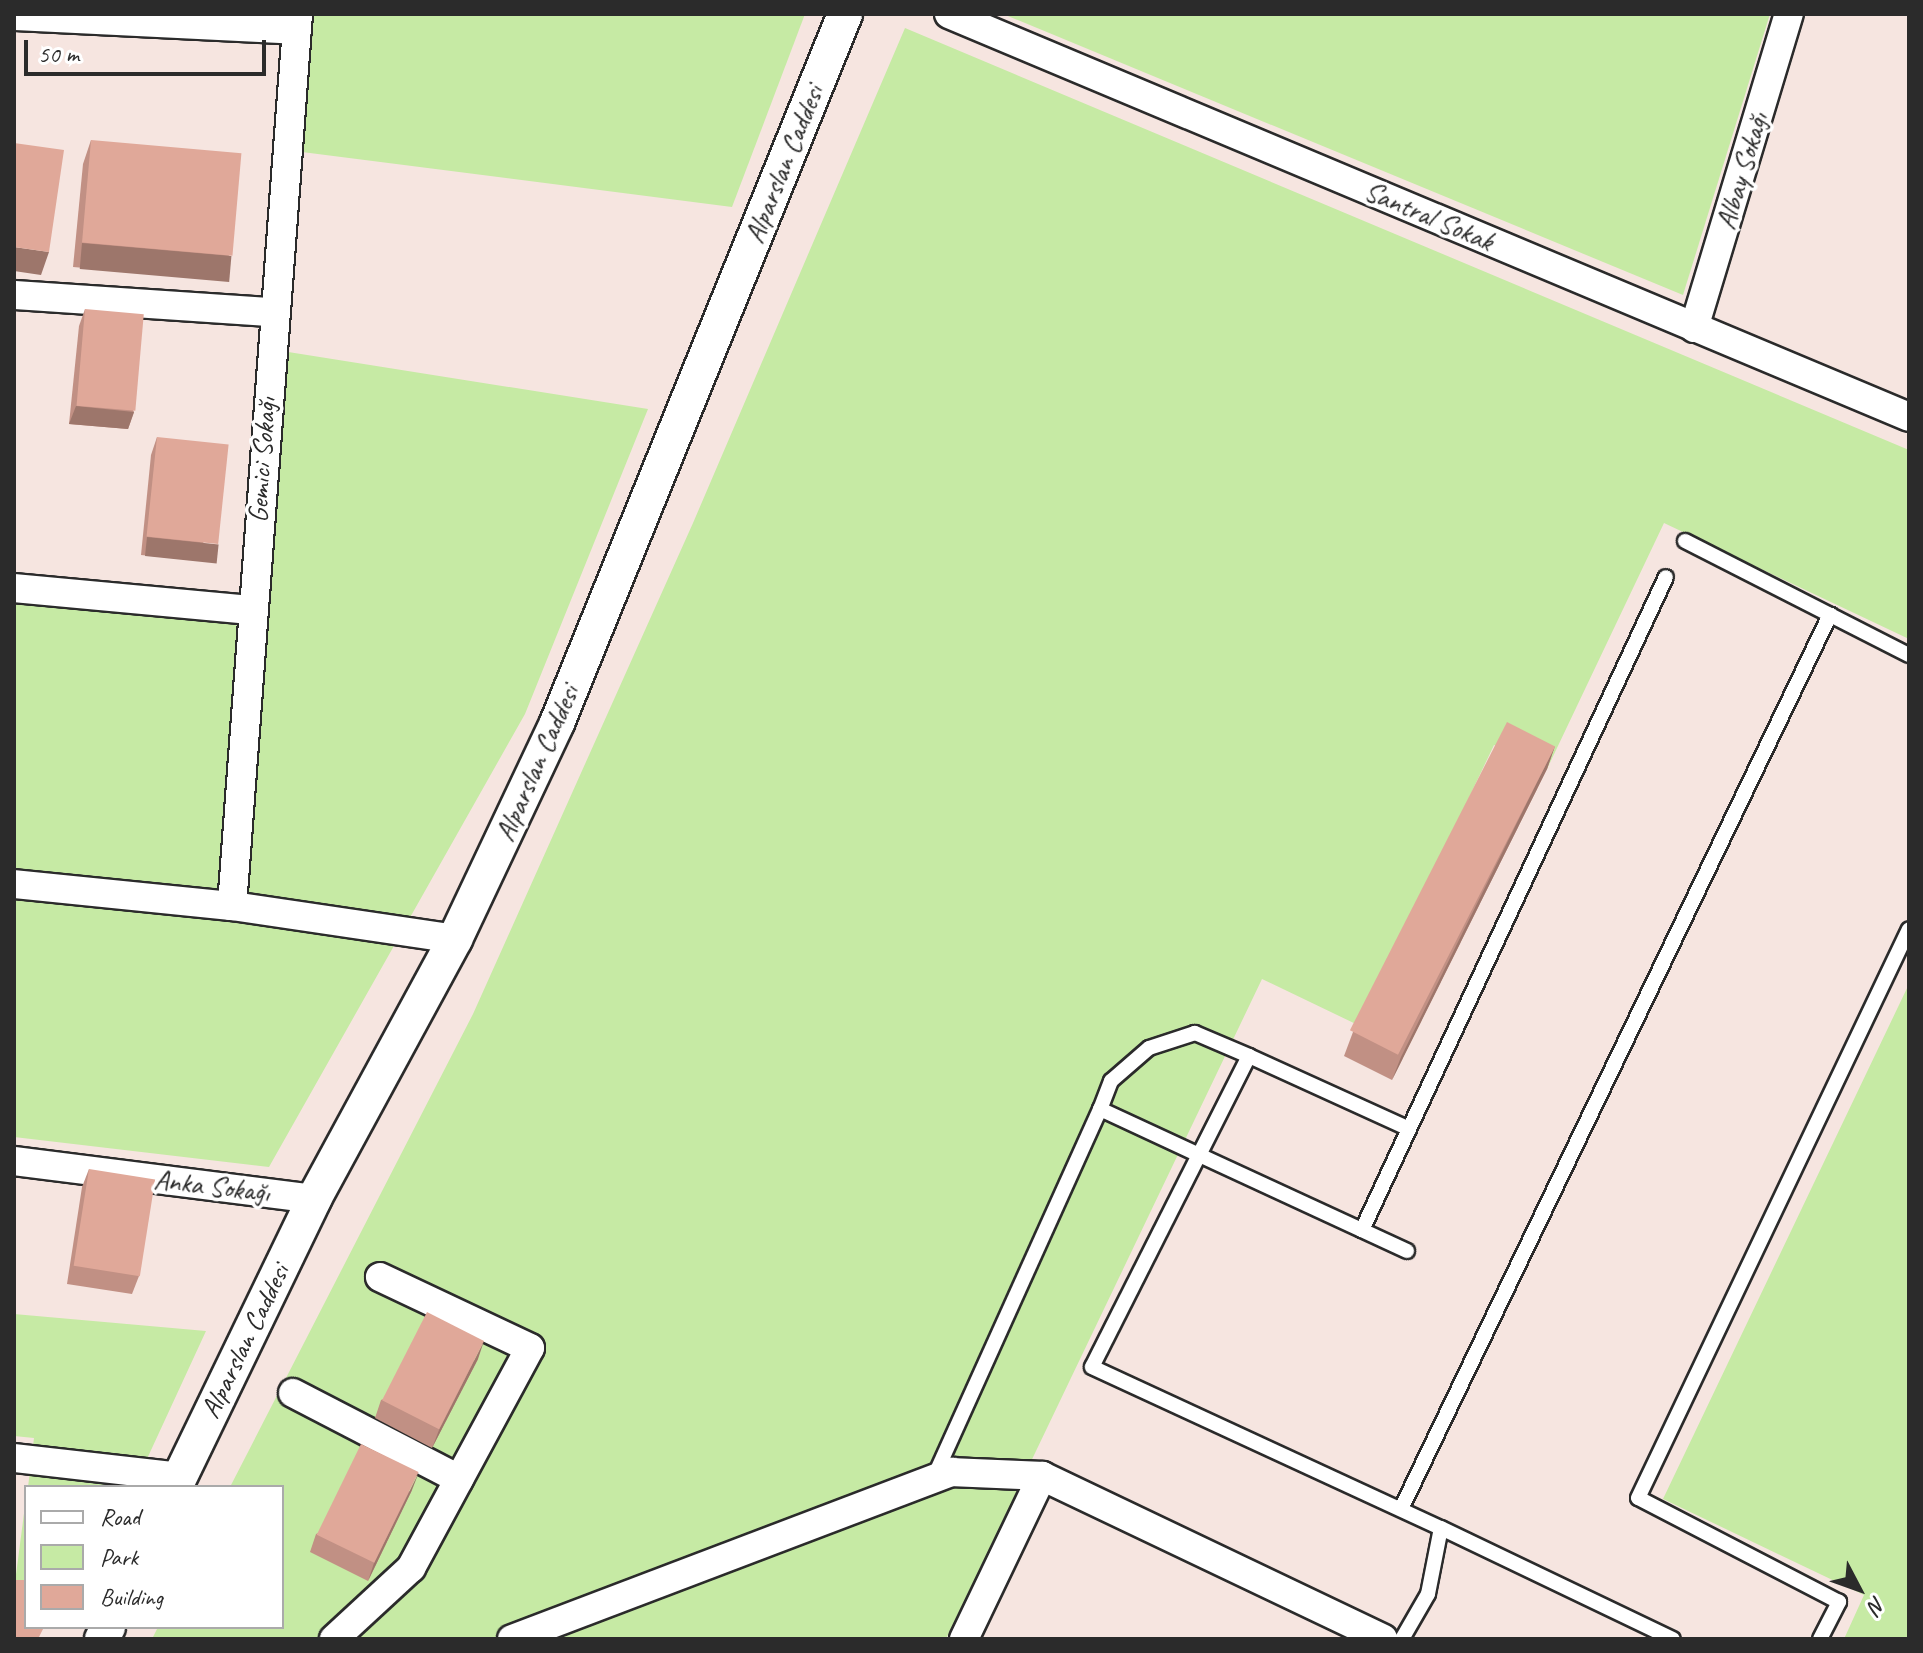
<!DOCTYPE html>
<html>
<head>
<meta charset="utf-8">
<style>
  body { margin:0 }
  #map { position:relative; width:1923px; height:1653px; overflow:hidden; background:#f6e5e0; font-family:Caveat,sans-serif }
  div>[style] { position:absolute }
  .green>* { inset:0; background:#c6eaa4 }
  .roads { filter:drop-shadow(2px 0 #2b2b2b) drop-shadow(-2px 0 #2b2b2b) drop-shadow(0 2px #2b2b2b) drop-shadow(0 -2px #2b2b2b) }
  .service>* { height:14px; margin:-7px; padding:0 7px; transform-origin:7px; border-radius:7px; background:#fff }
  .minor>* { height:28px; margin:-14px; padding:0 14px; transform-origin:14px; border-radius:14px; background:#fff }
  .tertiary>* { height:34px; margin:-17px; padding:0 17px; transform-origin:17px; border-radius:17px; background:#fff }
  .wall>* { inset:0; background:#c19084 }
  .shaded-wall>* { inset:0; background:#9d766b; transform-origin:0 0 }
  .building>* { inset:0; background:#e0a899; transform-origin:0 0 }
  span { translate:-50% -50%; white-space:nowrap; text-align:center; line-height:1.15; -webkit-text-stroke:7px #fff; paint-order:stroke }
  .street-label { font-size:28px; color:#2b2b2b }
  .frame { position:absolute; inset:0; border:16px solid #2b2b2b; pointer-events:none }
  .legend { position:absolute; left:24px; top:1485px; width:260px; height:144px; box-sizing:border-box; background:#fff; border:2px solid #aaa; margin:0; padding:10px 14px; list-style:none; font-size:24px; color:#2b2b2b }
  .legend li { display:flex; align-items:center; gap:16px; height:40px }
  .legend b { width:40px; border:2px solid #aaa }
  .north { position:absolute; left:1819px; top:1549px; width:80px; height:80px; -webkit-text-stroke:6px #fff; paint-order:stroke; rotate:131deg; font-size:22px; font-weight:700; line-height:32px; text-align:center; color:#2b2b2b }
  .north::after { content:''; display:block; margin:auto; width:28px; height:36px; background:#2b2b2b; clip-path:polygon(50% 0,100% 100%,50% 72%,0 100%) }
  .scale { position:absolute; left:24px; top:40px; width:242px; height:36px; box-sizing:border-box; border:4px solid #2b2b2b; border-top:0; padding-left:10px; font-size:24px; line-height:28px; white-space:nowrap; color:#2b2b2b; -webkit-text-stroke:6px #fff; paint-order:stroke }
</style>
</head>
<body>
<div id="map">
  <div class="green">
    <i style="clip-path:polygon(310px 14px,805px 14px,732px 207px,302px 152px)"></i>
    <i style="clip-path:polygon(1003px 14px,1770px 14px,1683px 295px)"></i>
    <i style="clip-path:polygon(905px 28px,1909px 450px,1909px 639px,1664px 523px,1547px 769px,1494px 745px,1360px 1026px,1262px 979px,946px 1639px,152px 1639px,158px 1627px,282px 1627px,282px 1487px,230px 1487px,473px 1014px,693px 523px)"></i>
    <i style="clip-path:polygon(282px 351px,648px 409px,525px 714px,269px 1167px,14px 1137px,14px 603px,265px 624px)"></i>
    <i style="clip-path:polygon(1909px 984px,1909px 1639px,1844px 1639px,1864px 1595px,1663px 1499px)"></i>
    <i style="clip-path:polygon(14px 1314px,206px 1331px,134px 1487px,28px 1487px,34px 1438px,14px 1436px)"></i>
    <i style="clip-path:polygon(26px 1498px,26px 1596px,14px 1590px)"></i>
  </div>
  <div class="roads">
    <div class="service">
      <i style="left:1685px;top:541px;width:251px;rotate:27deg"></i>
      <i style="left:1249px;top:1056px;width:59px;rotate:-156.9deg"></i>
      <i style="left:1195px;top:1033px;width:48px;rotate:161.9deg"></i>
      <i style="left:1149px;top:1048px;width:50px;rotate:139deg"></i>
      <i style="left:1111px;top:1081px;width:30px;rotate:111deg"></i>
      <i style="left:1100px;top:1109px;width:109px;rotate:24.9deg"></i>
      <i style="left:1199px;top:1155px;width:111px;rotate:-63.2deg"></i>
      <i style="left:1249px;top:1056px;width:176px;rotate:24.5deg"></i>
      <i style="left:1362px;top:1230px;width:720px;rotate:-65.04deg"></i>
      <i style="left:1407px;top:1251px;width:229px;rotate:-155.2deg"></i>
      <i style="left:1199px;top:1155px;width:237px;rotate:116.8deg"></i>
      <i style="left:1092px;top:1367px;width:384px;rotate:24.8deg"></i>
      <i style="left:934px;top:1477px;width:404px;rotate:-65.7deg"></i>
      <i style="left:1401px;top:1509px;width:992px;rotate:-64.37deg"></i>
      <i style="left:1402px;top:1639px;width:52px;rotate:-60deg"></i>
      <i style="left:1428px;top:1594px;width:67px;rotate:-78.9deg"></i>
      <i style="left:1441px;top:1528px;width:257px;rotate:25.6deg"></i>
      <i style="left:1820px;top:1639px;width:42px;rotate:-62.8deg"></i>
      <i style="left:1839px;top:1602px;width:226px;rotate:-152.6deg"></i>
      <i style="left:1638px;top:1498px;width:630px;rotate:-64.53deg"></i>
    </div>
    <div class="minor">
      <i style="left:949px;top:14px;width:1041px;rotate:22.77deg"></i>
      <i style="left:14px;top:16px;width:283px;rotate:2.8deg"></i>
      <i style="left:14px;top:295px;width:260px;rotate:3.8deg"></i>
      <i style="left:1694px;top:328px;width:328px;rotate:-73.2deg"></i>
      <i style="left:14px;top:588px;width:237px;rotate:5.3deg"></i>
      <i style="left:14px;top:884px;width:219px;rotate:5.8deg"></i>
      <i style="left:232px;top:906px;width:225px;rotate:8.4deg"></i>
      <i style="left:232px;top:906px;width:894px;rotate:-85.77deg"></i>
      <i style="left:14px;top:1161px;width:302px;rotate:7.2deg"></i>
      <i style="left:293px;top:1393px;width:187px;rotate:27.4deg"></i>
      <i style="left:14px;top:1458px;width:167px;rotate:6.5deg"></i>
      <i style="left:334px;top:1639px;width:105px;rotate:-42.7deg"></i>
      <i style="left:411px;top:1568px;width:250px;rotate:-61.6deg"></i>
      <i style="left:530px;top:1348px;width:166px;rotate:-154.7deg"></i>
      <i style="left:512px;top:1639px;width:471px;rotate:-20.8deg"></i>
      <i style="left:952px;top:1472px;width:90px;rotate:2.5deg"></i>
      <i style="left:1042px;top:1476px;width:378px;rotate:25.5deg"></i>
      <i style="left:964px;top:1639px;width:181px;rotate:-64.4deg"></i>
    </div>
    <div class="tertiary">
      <i style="left:175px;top:1487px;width:320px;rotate:-64.2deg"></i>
      <i style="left:314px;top:1199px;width:296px;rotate:-61.5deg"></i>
      <i style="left:455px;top:939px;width:239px;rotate:-64.7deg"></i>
      <i style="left:557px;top:723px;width:765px;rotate:-67.89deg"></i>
      <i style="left:102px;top:1639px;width:13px;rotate:-63deg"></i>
    </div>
  </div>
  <div class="wall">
    <i style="clip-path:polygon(91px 140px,231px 257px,223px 280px,73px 267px,83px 164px)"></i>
    <i style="clip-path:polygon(85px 309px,134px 412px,128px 429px,69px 424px,79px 326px)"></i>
    <i style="clip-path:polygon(157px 437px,212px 562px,141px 555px,151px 455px)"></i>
    <i style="clip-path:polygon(1555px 746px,1547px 769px,1392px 1080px,1344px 1056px,1353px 1032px)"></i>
    <i style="clip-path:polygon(89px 1169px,139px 1276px,132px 1294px,67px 1284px,82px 1187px)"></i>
    <i style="clip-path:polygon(478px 1359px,432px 1448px,375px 1418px,381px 1400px)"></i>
    <i style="clip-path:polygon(412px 1490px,368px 1581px,310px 1552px,316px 1534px)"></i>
  </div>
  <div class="shaded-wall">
    <i style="left:82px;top:243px;width:150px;height:26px;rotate:5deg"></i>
    <i style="clip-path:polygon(14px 247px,49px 252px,41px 275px,14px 271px)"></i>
    <i style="clip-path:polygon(76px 406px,134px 412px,128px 429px,69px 424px)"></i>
    <i style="left:147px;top:537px;width:72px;height:19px;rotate:6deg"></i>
    <i style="clip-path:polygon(1555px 746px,1547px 769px,1392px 1080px,1401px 1057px)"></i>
    <i style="clip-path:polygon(484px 1341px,478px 1359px,432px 1448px,439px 1430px)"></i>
    <i style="clip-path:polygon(419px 1472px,412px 1490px,368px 1581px,374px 1563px)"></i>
  </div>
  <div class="building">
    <i style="left:91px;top:140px;width:151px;height:103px;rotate:5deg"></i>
    <i style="clip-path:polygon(14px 143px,64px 150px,49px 252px,14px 247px)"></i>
    <i style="left:85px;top:309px;width:59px;height:97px;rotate:5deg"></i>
    <i style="left:157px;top:437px;width:72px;height:100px;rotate:6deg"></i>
    <i style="left:1507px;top:722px;width:54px;height:346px;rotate:27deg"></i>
    <i style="left:89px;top:1169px;width:67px;height:98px;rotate:9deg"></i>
    <i style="left:427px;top:1312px;width:64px;height:99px;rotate:27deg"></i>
    <i style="left:361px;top:1444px;width:64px;height:101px;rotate:26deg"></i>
    <i style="clip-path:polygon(14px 1580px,26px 1580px,26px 1627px,44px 1627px,38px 1639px,14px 1639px)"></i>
  </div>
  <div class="street-label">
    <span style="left:784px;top:164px;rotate:-68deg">Alparslan Caddesi</span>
    <span style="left:1742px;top:171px;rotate:-73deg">Albay Sokağı</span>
    <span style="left:1429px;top:216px;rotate:23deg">Santral Sokak</span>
    <span style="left:262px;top:460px;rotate:-86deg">Gemici Sokağı</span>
    <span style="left:537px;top:763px;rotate:-66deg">Alparslan Caddesi</span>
    <span style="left:212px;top:1186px;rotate:7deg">Anka Sokağı</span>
    <span style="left:245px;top:1341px;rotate:-64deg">Alparslan Caddesi</span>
  </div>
  <div class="frame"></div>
  <ul class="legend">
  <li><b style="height:10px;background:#fff"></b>Road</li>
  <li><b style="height:22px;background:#c6eaa4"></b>Park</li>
  <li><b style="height:22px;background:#e0a899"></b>Building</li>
  </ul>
  <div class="north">N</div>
  <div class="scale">50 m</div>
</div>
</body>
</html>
